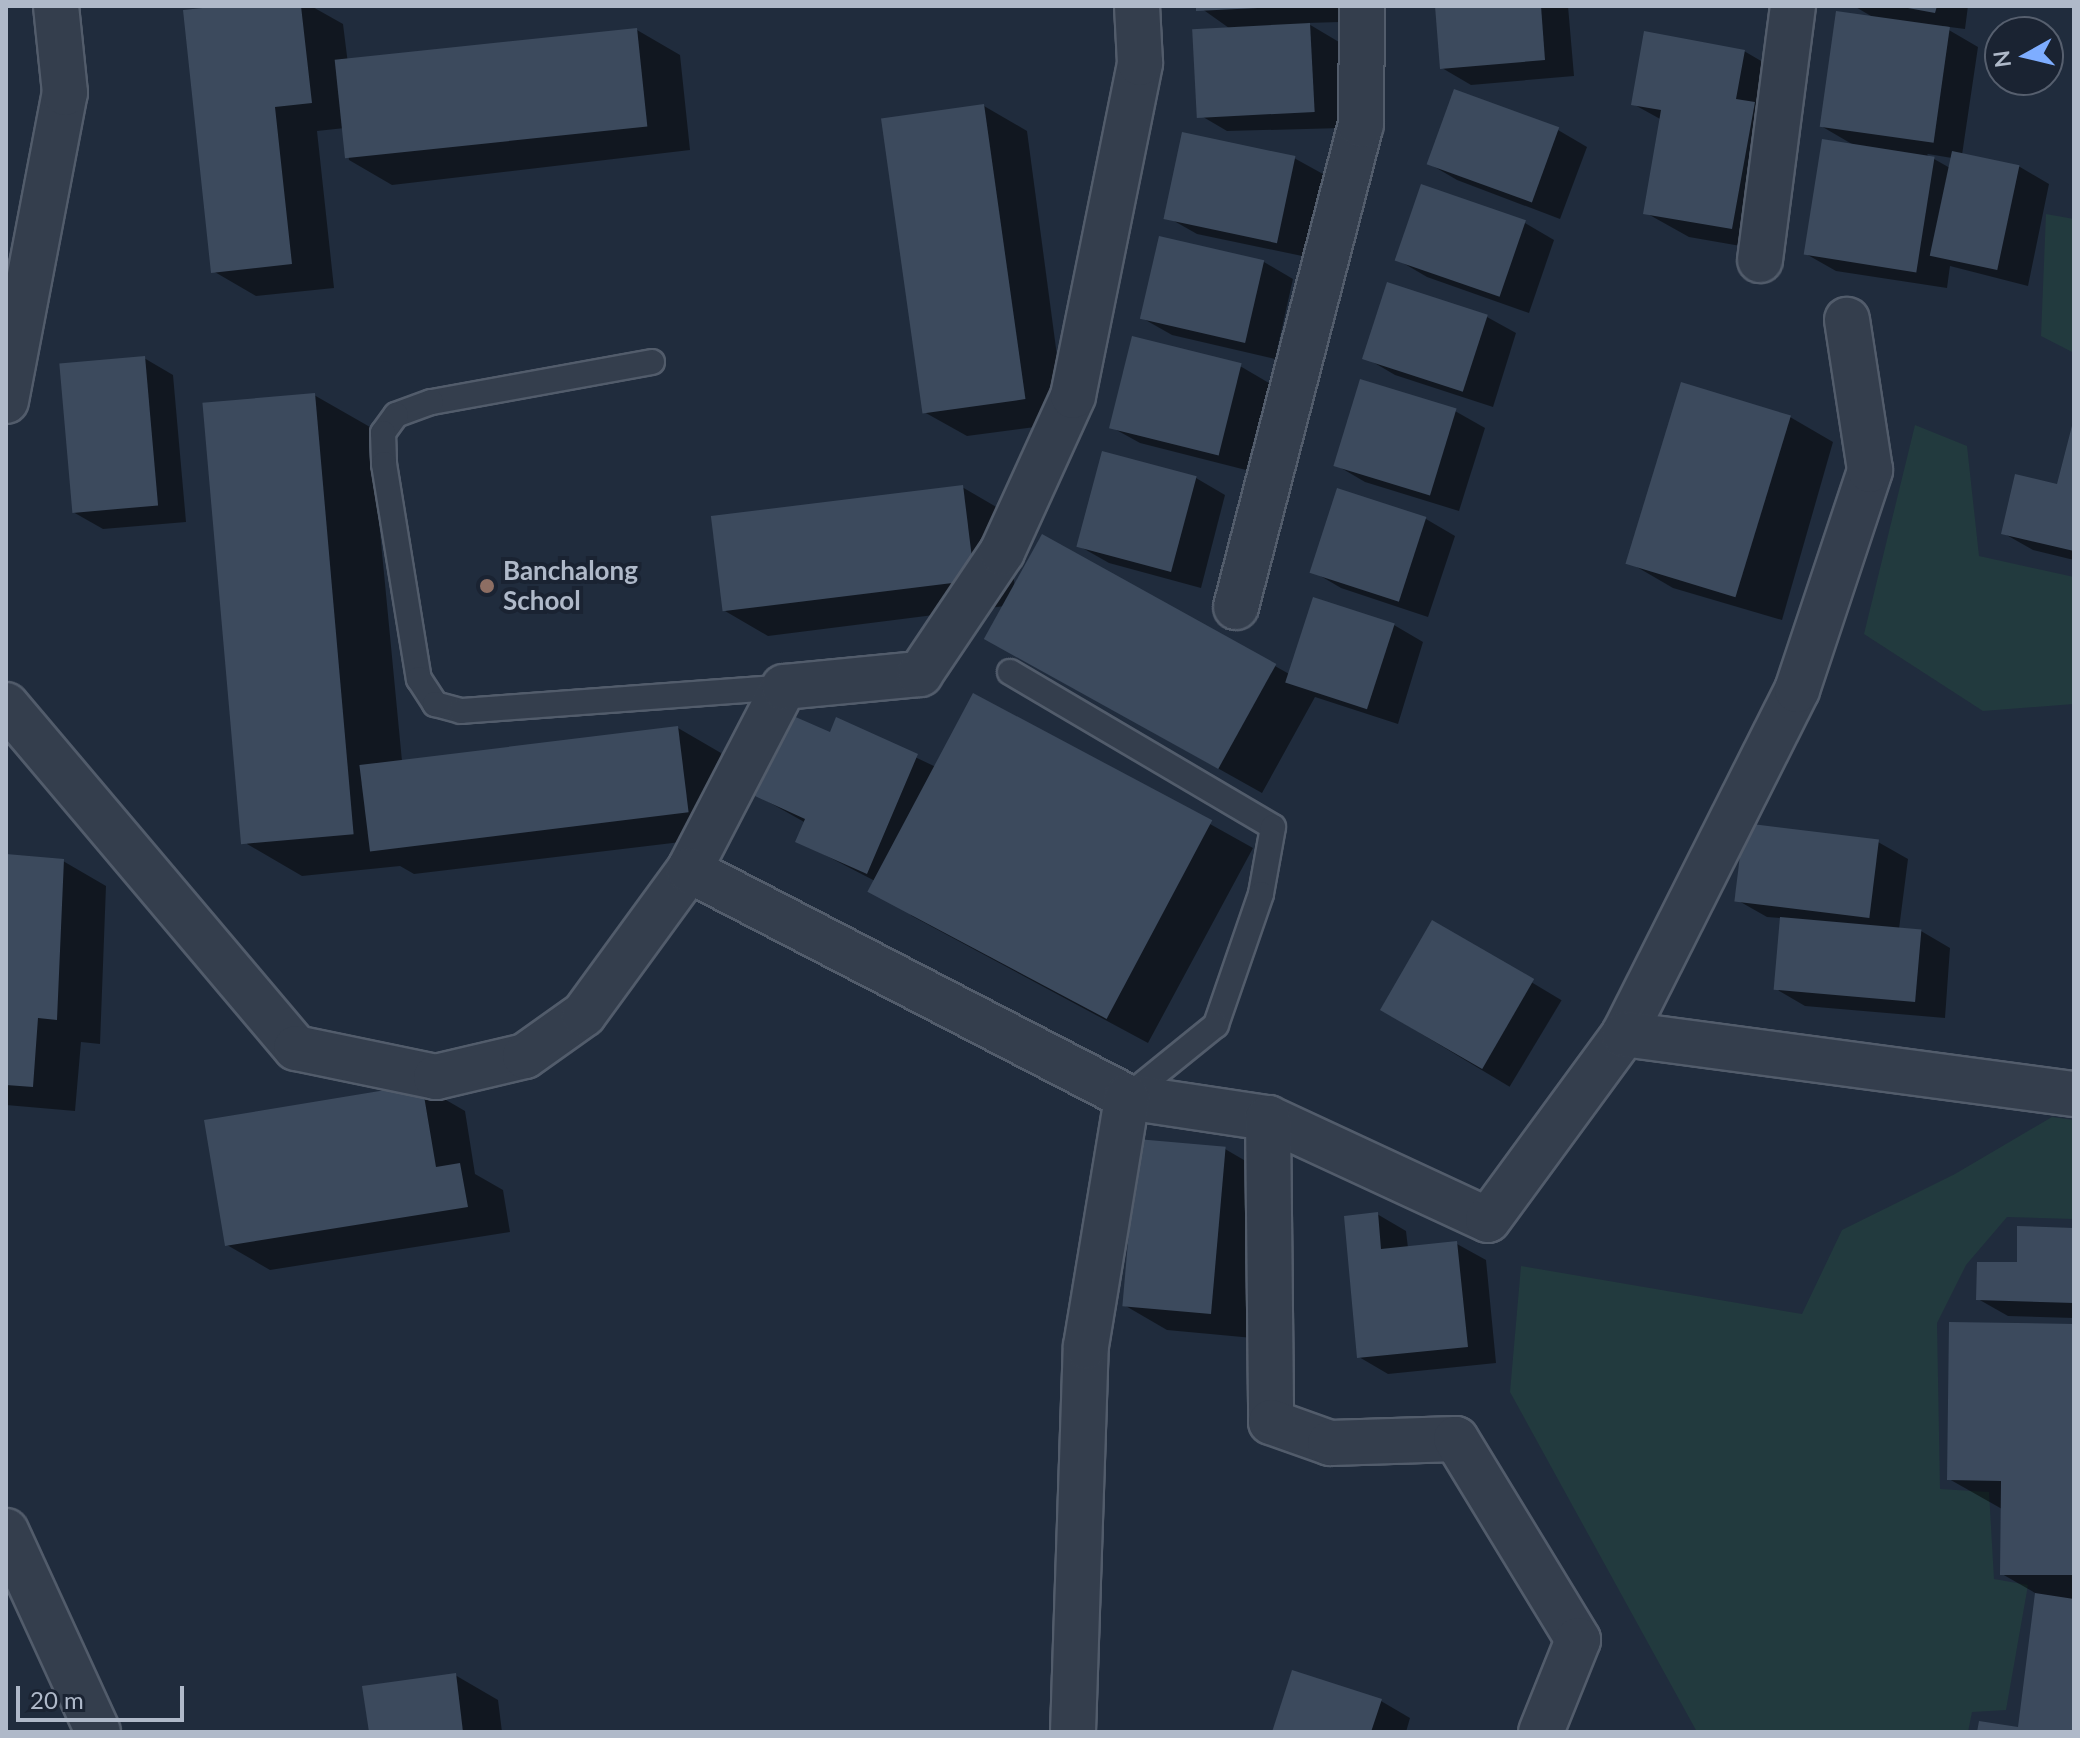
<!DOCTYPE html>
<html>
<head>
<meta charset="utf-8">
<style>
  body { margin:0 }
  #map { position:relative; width:2080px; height:1738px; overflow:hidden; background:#202c3d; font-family:Lato,sans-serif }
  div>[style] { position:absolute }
  .green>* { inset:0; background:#223a3e }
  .shadow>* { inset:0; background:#0007; transform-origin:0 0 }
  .building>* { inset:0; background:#3c4a5d; transform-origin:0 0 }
  .roads { filter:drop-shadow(2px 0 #525c6b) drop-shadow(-2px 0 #525c6b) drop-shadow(0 2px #525c6b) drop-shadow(0 -2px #525c6b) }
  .service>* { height:24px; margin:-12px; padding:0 12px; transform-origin:12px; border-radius:12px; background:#343e4d }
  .minor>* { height:44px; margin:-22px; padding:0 22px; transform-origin:22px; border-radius:22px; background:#343e4d }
  .dots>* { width:22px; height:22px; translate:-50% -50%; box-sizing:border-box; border:4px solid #1a2332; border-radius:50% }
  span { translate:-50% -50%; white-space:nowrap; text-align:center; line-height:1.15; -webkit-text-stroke:8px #1a2332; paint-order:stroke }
  .poi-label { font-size:26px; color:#afb9c9; font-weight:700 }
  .left { translate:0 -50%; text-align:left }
  .frame { position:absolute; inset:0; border:8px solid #afb9c9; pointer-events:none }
  .north { position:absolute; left:1984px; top:16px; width:80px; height:80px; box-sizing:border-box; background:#1a2332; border:2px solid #565f6e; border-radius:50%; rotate:262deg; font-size:22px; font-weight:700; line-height:32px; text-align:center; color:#afb9c9 }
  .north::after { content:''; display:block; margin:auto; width:28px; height:36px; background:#7eadff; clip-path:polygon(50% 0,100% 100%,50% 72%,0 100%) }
  .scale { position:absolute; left:16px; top:1686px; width:168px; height:36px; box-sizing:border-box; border:4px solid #afb9c9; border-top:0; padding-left:10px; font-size:24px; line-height:28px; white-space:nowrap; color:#afb9c9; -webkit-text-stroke:6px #1a2332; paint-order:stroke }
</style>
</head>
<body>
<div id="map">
  <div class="green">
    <i style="clip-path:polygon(2046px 214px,2074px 219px,2074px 353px,2041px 336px)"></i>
    <i style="clip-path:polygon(1915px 425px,1967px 446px,1979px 556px,2074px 577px,2074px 704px,1983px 711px,1864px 634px)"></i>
    <i style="clip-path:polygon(2052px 1117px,2074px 1120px,2074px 1219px,2007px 1217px,1966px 1265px,1937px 1323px,1940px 1489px,1989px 1492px,1994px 1579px,2028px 1585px,2006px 1710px,1972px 1712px,1968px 1732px,1697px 1732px,1510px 1392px,1521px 1266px,1802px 1314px,1842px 1230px,1955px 1174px)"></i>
  </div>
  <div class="shadow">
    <i style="clip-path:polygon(240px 6px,311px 6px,343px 24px,348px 64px,637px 30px,680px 55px,690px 150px,392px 185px,349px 160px,345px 128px,317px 131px,334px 288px,256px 296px,213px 271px)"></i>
    <i style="clip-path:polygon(1198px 6px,1340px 6px,1340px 22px,1307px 23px,1339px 42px,1342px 128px,1227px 131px,1198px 114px,1229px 28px)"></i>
    <i style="clip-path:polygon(1437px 6px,1568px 6px,1574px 76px,1471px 85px,1442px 68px)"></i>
    <i style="clip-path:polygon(evenodd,1854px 6px,1968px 6px,1965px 29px,1942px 26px,1978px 47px,1962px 155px,2020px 167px,2049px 184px,2028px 286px,1950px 266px,1947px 288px,1836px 271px,1806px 254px,1857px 147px,1821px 126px,1876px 19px,1854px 6px,1928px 154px,1952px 158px,1950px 168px,1927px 155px,1928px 154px)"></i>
    <i style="clip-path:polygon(1744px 51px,1787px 76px,1775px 252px,1689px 237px,1646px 213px,1662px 120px,1633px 104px)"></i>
    <i style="clip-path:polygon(984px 106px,1027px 131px,1066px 423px,967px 436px,924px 412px)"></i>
    <i style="clip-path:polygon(1558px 130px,1587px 147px,1560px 219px,1457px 180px,1428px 163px)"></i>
    <i style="clip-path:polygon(1294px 158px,1323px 174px,1307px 257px,1197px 234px,1167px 217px)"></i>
    <i style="clip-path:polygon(1525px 223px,1554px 240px,1529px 313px,1427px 277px,1398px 260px)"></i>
    <i style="clip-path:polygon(1161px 238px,1264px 262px,1293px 279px,1275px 359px,1172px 335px,1142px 318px)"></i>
    <i style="clip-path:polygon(1487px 317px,1516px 333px,1493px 407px,1395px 375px,1366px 358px)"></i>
    <i style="clip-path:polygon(144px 358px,173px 375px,186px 522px,103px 529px,73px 512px)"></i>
    <i style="clip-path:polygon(1240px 366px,1269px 383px,1246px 470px,1140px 443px,1111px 427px)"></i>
    <i style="clip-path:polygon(1361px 382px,1455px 411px,1485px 428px,1459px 511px,1365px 482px,1336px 465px)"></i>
    <i style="clip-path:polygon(1682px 385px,1790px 417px,1833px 442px,1782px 620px,1673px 588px,1630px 563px)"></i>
    <i style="clip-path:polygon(314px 395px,370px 427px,402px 761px,678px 728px,721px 753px,731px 836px,414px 874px,400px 866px,302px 876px,247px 844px)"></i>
    <i style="clip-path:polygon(2074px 422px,2074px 560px,2033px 550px,2003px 533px,2058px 487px)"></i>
    <i style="clip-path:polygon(1196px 478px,1225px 495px,1201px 588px,1109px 563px,1079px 546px)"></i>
    <i style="clip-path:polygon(962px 487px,1005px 512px,1015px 588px,1043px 536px,1291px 675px,1394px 625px,1423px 642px,1398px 724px,1315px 697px,1262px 793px,1030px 663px,1005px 606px,768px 636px,725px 611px)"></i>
    <i style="clip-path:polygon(1339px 490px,1426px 519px,1455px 536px,1428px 617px,1341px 588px,1312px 571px)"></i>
    <i style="clip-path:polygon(837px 720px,936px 767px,1210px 824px,1253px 848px,1148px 1043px,912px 916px,875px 881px,798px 841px,806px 823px,758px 796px,831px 735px)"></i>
    <i style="clip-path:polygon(1878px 842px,1908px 859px,1899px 929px,1921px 931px,1950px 948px,1945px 1018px,1805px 1006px,1776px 989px,1781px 918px,1767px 917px,1737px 900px)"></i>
    <i style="clip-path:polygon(6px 856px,63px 861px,106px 886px,100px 1044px,81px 1042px,75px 1111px,6px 1105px)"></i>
    <i style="left:1433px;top:923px;width:150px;height:101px;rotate:31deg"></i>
    <i style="clip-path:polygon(422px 1086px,465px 1111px,475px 1174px,503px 1190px,510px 1232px,270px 1270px,227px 1245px)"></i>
    <i style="clip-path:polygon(1225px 1149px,1268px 1174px,1253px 1338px,1167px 1330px,1124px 1305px)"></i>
    <i style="clip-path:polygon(1377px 1214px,1406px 1231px,1408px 1248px,1457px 1244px,1486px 1260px,1496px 1363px,1388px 1374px,1359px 1357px)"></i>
    <i style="clip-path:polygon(2074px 1230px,2074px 1318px,2008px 1316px,1978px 1299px,2019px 1265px)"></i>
    <i style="clip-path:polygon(2074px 1326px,2074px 1732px,1979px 1732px,2019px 1729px,2037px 1594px,2002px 1574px,2002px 1509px,1949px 1479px)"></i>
    <i style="clip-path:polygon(455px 1675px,498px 1700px,502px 1732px,371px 1732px)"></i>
    <i style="clip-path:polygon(1381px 1701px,1410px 1718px,1406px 1732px,1274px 1732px)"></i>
  </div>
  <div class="building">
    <i style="clip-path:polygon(222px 6px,301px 6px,312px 103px,275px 107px,292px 264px,211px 273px,183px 10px)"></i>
    <i style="clip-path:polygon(1196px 6px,1258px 6px,1258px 8px,1196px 11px)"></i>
    <i style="clip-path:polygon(1435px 6px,1541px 6px,1545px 60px,1440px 69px)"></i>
    <i style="clip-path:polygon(1897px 6px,1937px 6px,1935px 13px)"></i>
    <i style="left:1836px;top:11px;width:115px;height:117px;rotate:8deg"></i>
    <i style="left:1310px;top:23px;width:89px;height:118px;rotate:87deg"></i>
    <i style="left:637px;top:28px;width:99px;height:304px;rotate:84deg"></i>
    <i style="clip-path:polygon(1644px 31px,1745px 50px,1736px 99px,1755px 102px,1732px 229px,1643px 214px,1661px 110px,1631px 105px)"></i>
    <i style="left:1454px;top:89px;width:112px;height:80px;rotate:20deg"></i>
    <i style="left:984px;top:104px;width:298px;height:104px;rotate:82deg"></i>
    <i style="left:1182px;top:132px;width:116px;height:89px;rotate:12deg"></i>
    <i style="left:1822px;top:139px;width:114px;height:117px;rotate:9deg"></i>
    <i style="left:1952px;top:151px;width:69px;height:107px;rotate:12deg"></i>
    <i style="left:1421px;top:184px;width:111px;height:81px;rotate:19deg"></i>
    <i style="left:1159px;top:236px;width:108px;height:85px;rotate:13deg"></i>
    <i style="left:1387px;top:282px;width:106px;height:81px;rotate:18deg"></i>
    <i style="left:1132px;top:336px;width:113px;height:95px;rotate:14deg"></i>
    <i style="left:145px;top:356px;width:150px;height:86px;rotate:85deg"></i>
    <i style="left:1360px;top:379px;width:101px;height:91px;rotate:17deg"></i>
    <i style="left:1681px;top:382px;width:115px;height:190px;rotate:17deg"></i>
    <i style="left:315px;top:393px;width:443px;height:113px;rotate:85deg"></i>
    <i style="clip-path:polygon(2074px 418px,2074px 551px,2001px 534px,2015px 474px,2057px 484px)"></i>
    <i style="left:1102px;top:451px;width:98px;height:99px;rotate:15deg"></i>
    <i style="left:963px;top:485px;width:96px;height:254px;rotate:83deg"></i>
    <i style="left:1337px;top:488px;width:94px;height:89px;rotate:18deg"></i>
    <i style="left:1042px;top:534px;width:268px;height:120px;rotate:29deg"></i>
    <i style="left:1313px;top:597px;width:86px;height:90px;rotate:18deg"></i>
    <i style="left:973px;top:693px;width:271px;height:225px;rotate:28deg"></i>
    <i style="clip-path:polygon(791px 715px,830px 732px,836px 717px,918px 754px,867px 874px,795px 842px,805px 819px,755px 796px)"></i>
    <i style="left:678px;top:726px;width:87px;height:321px;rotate:83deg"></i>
    <i style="left:1744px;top:823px;width:136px;height:79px;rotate:7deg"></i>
    <i style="clip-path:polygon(6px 854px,64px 859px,57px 1020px,38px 1018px,33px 1087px,6px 1085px)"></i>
    <i style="left:1780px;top:917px;width:142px;height:73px;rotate:5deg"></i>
    <i style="left:1432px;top:920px;width:118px;height:104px;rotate:30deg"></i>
    <i style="clip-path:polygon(422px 1084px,436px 1167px,460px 1163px,468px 1207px,225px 1246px,204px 1120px)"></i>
    <i style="left:1137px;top:1139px;width:89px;height:168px;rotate:5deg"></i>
    <i style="clip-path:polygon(1378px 1212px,1381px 1249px,1457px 1241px,1468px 1347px,1357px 1358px,1344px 1216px)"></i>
    <i style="clip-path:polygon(2017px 1226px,2074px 1228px,2074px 1303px,1976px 1300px,1977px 1262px,2017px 1262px)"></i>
    <i style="clip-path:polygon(1949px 1322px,2074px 1324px,2074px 1575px,2000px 1575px,2001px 1481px,1947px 1480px)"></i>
    <i style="clip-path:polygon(2035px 1593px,2074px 1599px,2074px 1732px,1977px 1732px,1979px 1721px,2018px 1727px)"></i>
    <i style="clip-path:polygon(1292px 1670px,1382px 1699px,1371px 1732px,1272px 1732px)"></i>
    <i style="clip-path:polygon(456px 1673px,463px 1732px,369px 1732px,362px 1686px)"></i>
  </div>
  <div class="roads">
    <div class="service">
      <i style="left:652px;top:362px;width:225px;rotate:169.7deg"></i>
      <i style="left:431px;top:402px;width:37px;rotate:160deg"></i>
      <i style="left:396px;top:415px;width:22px;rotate:126deg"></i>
      <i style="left:383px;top:433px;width:31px;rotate:88deg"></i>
      <i style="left:384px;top:464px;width:218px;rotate:80.8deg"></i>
      <i style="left:419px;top:679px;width:30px;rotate:57deg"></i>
      <i style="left:435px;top:704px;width:27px;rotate:15deg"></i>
      <i style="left:461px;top:711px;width:324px;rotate:-4.2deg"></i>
      <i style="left:1010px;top:672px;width:305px;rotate:30.5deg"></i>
      <i style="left:1273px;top:827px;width:68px;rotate:100.2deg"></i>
      <i style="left:1261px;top:894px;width:139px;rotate:109deg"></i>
      <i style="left:1216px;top:1025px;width:114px;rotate:141deg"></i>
    </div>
    <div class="minor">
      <i style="left:1760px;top:260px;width:256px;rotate:-82.6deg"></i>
      <i style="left:6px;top:401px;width:314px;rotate:-79.2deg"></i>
      <i style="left:65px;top:93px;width:87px;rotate:-95.9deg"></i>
      <i style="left:1236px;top:607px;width:498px;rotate:-75.5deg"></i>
      <i style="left:1361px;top:125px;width:119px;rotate:-89.5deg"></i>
      <i style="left:6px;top:705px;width:449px;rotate:49.8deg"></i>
      <i style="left:296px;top:1048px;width:143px;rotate:11.7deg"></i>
      <i style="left:436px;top:1077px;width:91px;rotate:-13.3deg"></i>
      <i style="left:525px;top:1056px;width:72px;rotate:-35.4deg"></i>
      <i style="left:584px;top:1014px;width:178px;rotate:-53.9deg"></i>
      <i style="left:689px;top:870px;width:206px;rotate:-62.6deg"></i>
      <i style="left:784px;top:687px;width:137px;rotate:-5.5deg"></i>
      <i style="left:920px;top:674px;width:147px;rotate:-56.1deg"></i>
      <i style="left:1002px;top:552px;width:171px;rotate:-65.5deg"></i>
      <i style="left:1073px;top:396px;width:340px;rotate:-78.6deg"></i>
      <i style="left:1140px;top:63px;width:57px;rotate:-93deg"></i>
      <i style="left:689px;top:870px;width:493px;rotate:27.4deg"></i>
      <i style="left:1127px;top:1097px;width:143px;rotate:8.5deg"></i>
      <i style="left:1268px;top:1118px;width:242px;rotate:24.9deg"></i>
      <i style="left:1488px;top:1220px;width:230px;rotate:-53.8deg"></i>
      <i style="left:1624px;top:1034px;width:385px;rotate:-63.3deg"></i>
      <i style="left:1797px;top:690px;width:232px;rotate:-71.6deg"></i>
      <i style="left:1870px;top:470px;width:152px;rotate:-98.7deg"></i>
      <i style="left:1624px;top:1034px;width:454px;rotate:7.6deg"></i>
      <i style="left:1268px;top:1118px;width:304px;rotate:89.4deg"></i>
      <i style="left:1271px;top:1422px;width:63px;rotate:19.6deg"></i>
      <i style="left:1330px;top:1443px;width:126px;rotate:-1.8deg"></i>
      <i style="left:1456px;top:1439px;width:235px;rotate:58.7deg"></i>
      <i style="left:1578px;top:1640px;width:99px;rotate:111.9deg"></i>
      <i style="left:6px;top:1531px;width:221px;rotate:65.4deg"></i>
      <i style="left:1073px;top:1732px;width:386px;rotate:-88.1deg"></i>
      <i style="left:1086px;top:1346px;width:252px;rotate:-80.6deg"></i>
    </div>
  </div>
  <div class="dots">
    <i style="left:487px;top:586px;background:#8d6e63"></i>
  </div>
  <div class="poi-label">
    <span class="left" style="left:503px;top:586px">Banchalong<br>School</span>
  </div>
  <div class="frame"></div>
  <div class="north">N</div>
  <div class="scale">20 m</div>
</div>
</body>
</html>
